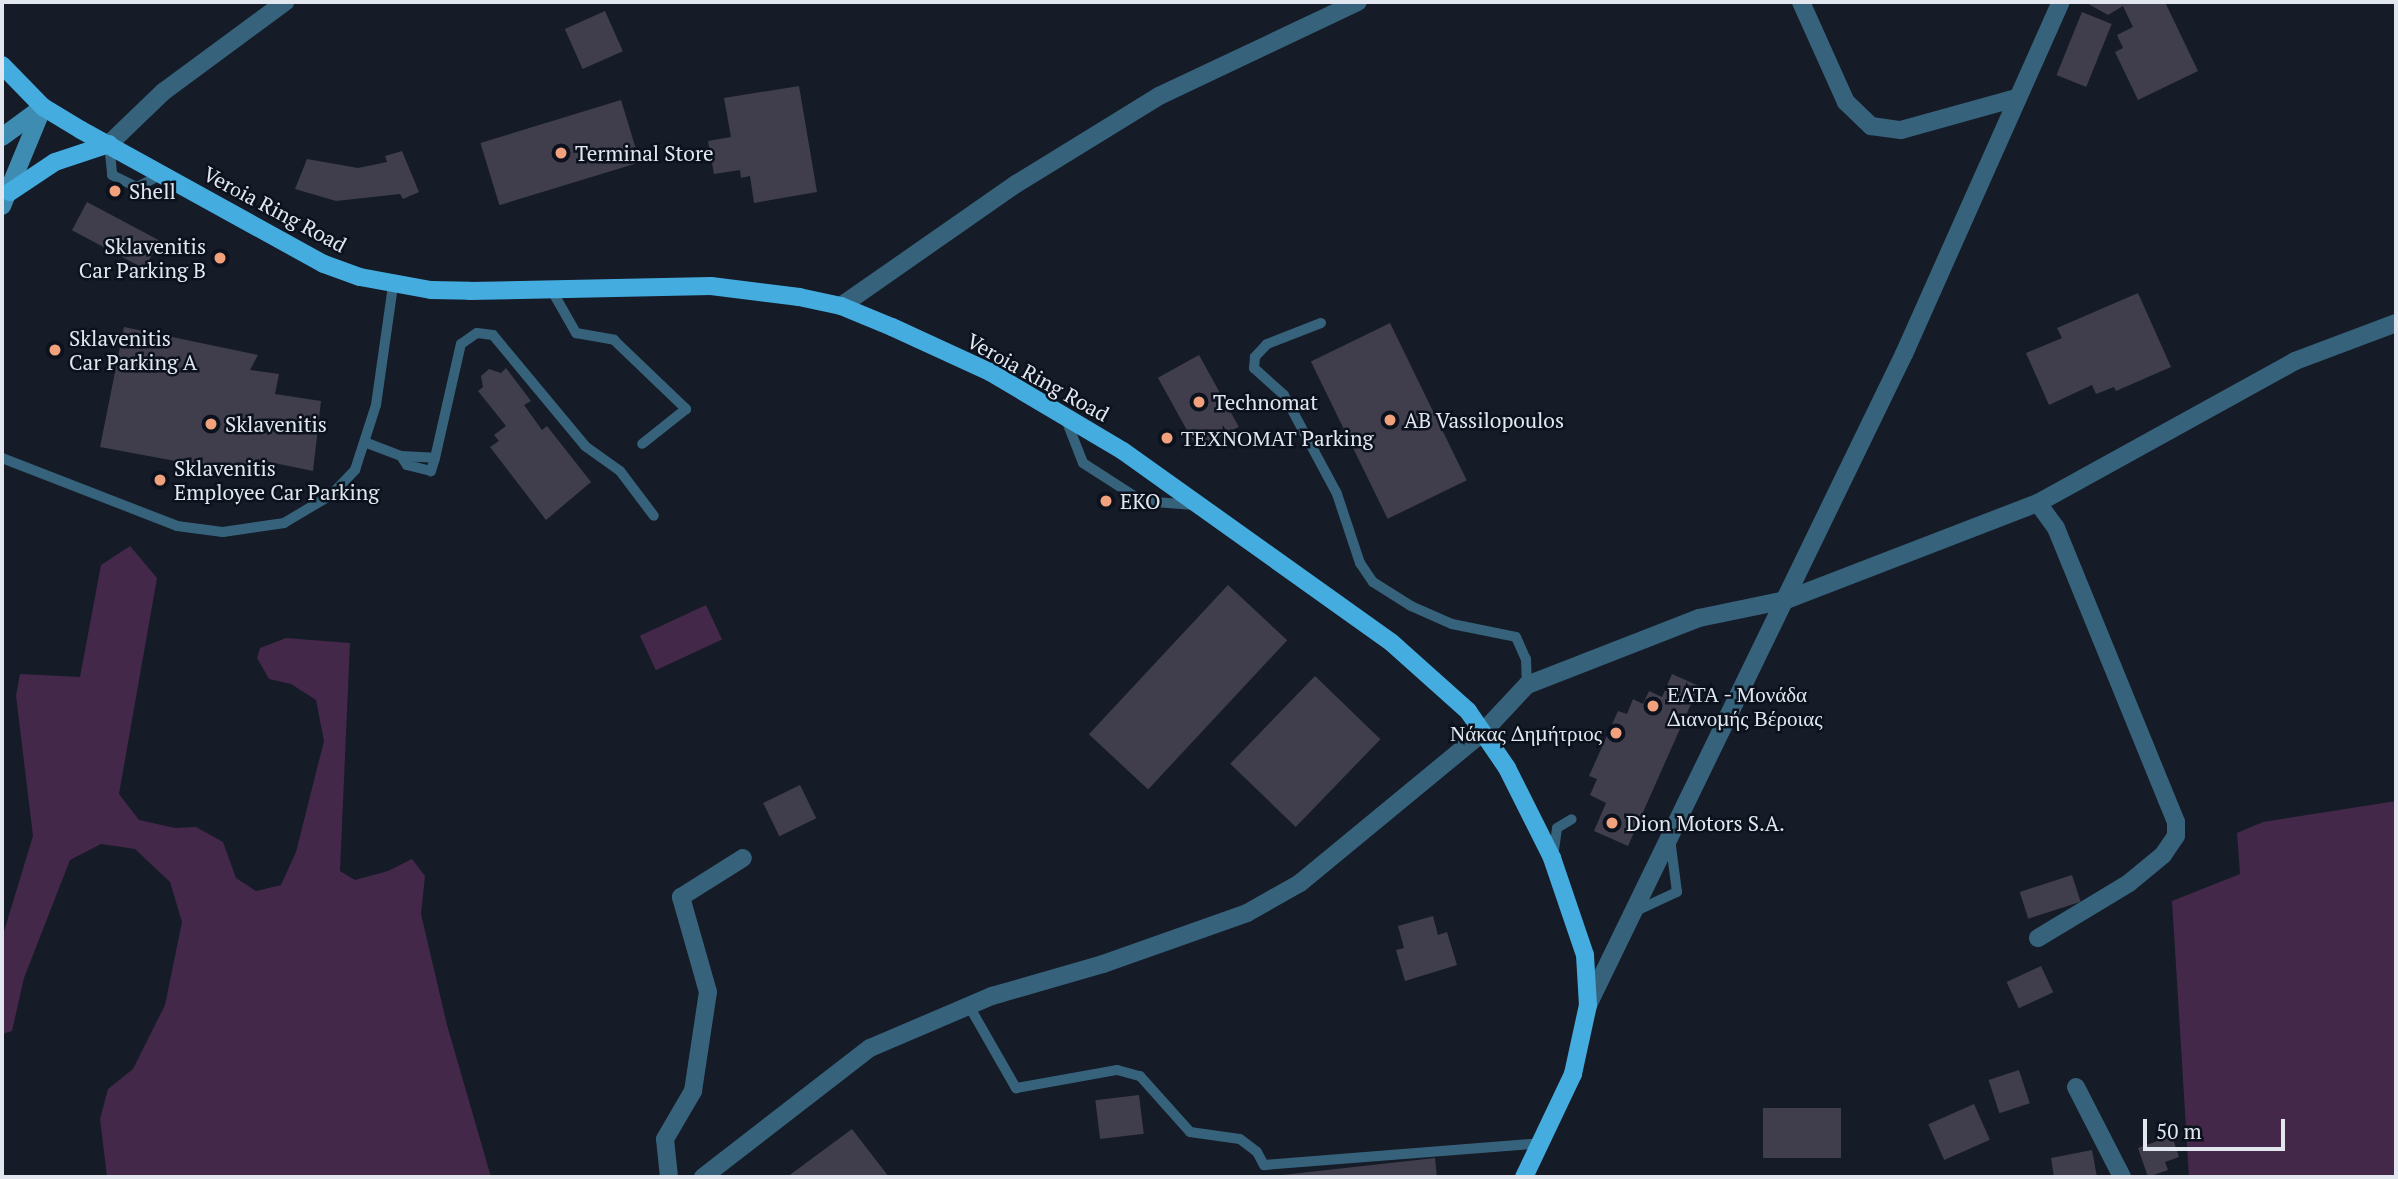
<!DOCTYPE html>
<html>
<head>
<meta charset="utf-8">
<style>
  body { margin:0 }
  #map { position:relative; width:2398px; height:1179px; overflow:hidden; background:#151b27; font-family:"PT Serif",serif }
  div>[style] { position:absolute }
  .green>* { inset:0; background:#43284a; transform-origin:0 0 }
  .building>* { inset:0; background:#403e4c; transform-origin:0 0 }
  .service>* { height:10px; margin:-5px; padding:0 5px; transform-origin:5px; border-radius:5px; background:#36637b }
  .minor>* { height:18px; margin:-9px; padding:0 9px; transform-origin:9px; border-radius:9px; background:#36637b }
  .secondary>* { height:18px; margin:-9px; padding:0 9px; transform-origin:9px; border-radius:9px; background:#3f8cb3 }
  .primary>* { height:18px; margin:-9px; padding:0 9px; transform-origin:9px; border-radius:9px; background:#44acdf }
  .dots>* { width:19px; height:19px; translate:-50% -50%; box-sizing:border-box; border:4px solid #0c121d; border-radius:50% }
  span { translate:-50% -50%; white-space:nowrap; text-align:center; line-height:1.15; -webkit-text-stroke:5px #0c121d; paint-order:stroke }
  .poi-label { font-size:21px; color:#e2e7ef }
  .left { translate:0 -50%; text-align:left }
  .right { translate:-100% -50%; text-align:right }
  .street-label { font-size:21px; color:#e2e7ef }
  .frame { position:absolute; inset:0; border:4px solid #e2e7ef; pointer-events:none }
  .scale { position:absolute; left:2143px; top:1119px; width:142px; height:32px; box-sizing:border-box; border:4px solid #e2e7ef; border-top:0; padding-left:9px; font-size:21px; line-height:24px; white-space:nowrap; color:#e2e7ef; -webkit-text-stroke:5px #0c121d; paint-order:stroke }
</style>
</head>
<body>
<div id="map">
  <div class="green">
    <i style="clip-path:polygon(130px 546px,157px 578px,119px 794px,139px 820px,175px 828px,196px 827px,223px 842px,236px 878px,256px 891px,281px 885px,296px 852px,324px 741px,316px 700px,291px 684px,269px 679px,257px 658px,260px 648px,286px 638px,350px 643px,340px 871px,355px 880px,388px 871px,412px 859px,425px 876px,421px 914px,447px 1025px,491px 1177px,107px 1177px,100px 1119px,108px 1089px,133px 1069px,165px 1005px,182px 922px,170px 882px,135px 849px,101px 844px,70px 860px,24px 978px,12px 1031px,2px 1034px,2px 938px,33px 836px,16px 696px,20px 674px,80px 677px,101px 565px)"></i>
    <i style="left:706px;top:605px;width:38px;height:73px;rotate:65deg"></i>
    <i style="clip-path:polygon(2396px 801px,2396px 1177px,2189px 1177px,2172px 901px,2240px 874px,2237px 833px,2263px 822px)"></i>
  </div>
  <div class="building">
    <i style="clip-path:polygon(2085px 2px,2165px 2px,2198px 71px,2138px 100px,2115px 52px,2123px 48px,2117px 35px,2133px 27px,2123px 6px,2108px 15px)"></i>
    <i style="left:605px;top:11px;width:44px;height:44px;rotate:66deg"></i>
    <i style="left:2082px;top:12px;width:32px;height:68px;rotate:22deg"></i>
    <i style="clip-path:polygon(799px 86px,817px 192px,754px 203px,750px 176px,741px 178px,740px 170px,714px 174px,708px 141px,731px 137px,724px 98px)"></i>
    <i style="left:621px;top:100px;width:65px;height:147px;rotate:73deg"></i>
    <i style="clip-path:polygon(402px 151px,419px 192px,403px 199px,400px 194px,336px 201px,295px 189px,307px 159px,358px 168px,387px 162px,385px 156px)"></i>
    <i style="left:87px;top:202px;width:82px;height:32px;rotate:28deg"></i>
    <i style="clip-path:polygon(2138px 293px,2171px 367px,2116px 391px,2114px 387px,2096px 394px,2092px 385px,2049px 405px,2026px 353px,2062px 338px,2057px 328px)"></i>
    <i style="left:1390px;top:323px;width:175px;height:88px;rotate:64deg"></i>
    <i style="clip-path:polygon(124px 327px,258px 355px,250px 370px,279px 374px,275px 394px,321px 401px,313px 471px,259px 460px,256px 476px,100px 447px)"></i>
    <i style="left:1199px;top:355px;width:82px;height:47px;rotate:61deg"></i>
    <i style="clip-path:polygon(506px 368px,531px 401px,524px 405px,542px 430px,547px 426px,591px 482px,546px 520px,490px 447px,499px 441px,494px 435px,506px 426px,478px 391px,483px 387px,481px 376px,489px 369px,501px 373px)"></i>
    <i style="left:1228px;top:585px;width:81px;height:204px;rotate:43deg"></i>
    <i style="clip-path:polygon(1672px 674px,1699px 686px,1628px 846px,1594px 831px,1606px 803px,1590px 795px,1597px 779px,1589px 776px,1618px 711px,1627px 714px,1633px 699px,1643px 704px,1649px 691px,1662px 697px)"></i>
    <i style="left:1315px;top:676px;width:91px;height:122px;rotate:44deg"></i>
    <i style="left:800px;top:785px;width:37px;height:41px;rotate:64deg"></i>
    <i style="left:2072px;top:875px;width:28px;height:55px;rotate:72deg"></i>
    <i style="clip-path:polygon(1433px 916px,1438px 935px,1447px 932px,1457px 965px,1405px 981px,1396px 950px,1404px 948px,1398px 926px)"></i>
    <i style="left:2041px;top:966px;width:29px;height:38px;rotate:65deg"></i>
    <i style="left:2019px;top:1070px;width:35px;height:32px;rotate:72deg"></i>
    <i style="left:1139px;top:1095px;width:39px;height:44px;rotate:83deg"></i>
    <i style="left:1974px;top:1104px;width:39px;height:50px;rotate:66deg"></i>
    <i style="left:1763px;top:1108px;width:78px;height:50px"></i>
    <i style="clip-path:polygon(852px 1129px,889px 1177px,787px 1177px)"></i>
    <i style="clip-path:polygon(2172px 1136px,2179px 1157px,2165px 1162px,2168px 1170px,2148px 1177px,2138px 1148px)"></i>
    <i style="clip-path:polygon(2092px 1150px,2097px 1177px,2054px 1177px,2051px 1158px)"></i>
    <i style="clip-path:polygon(1435px 1158px,1437px 1177px,1283px 1177px,1282px 1175px)"></i>
  </div>
  <div class="service">
    <i style="left:109px;top:144px;width:31px;rotate:84deg"></i>
    <i style="left:112px;top:175px;width:28px;rotate:26deg"></i>
    <i style="left:137px;top:187px;width:29px;rotate:-27deg"></i>
    <i style="left:551px;top:289px;width:51px;rotate:60.4deg"></i>
    <i style="left:576px;top:333px;width:39px;rotate:10deg"></i>
    <i style="left:614px;top:340px;width:100px;rotate:43.8deg"></i>
    <i style="left:686px;top:409px;width:56px;rotate:141.5deg"></i>
    <i style="left:1321px;top:323px;width:58px;rotate:158.7deg"></i>
    <i style="left:1267px;top:344px;width:18px;rotate:133deg"></i>
    <i style="left:1255px;top:357px;width:11px;rotate:95deg"></i>
    <i style="left:1254px;top:368px;width:40px;rotate:42deg"></i>
    <i style="left:1284px;top:395px;width:112px;rotate:61.8deg"></i>
    <i style="left:1337px;top:494px;width:73px;rotate:71.6deg"></i>
    <i style="left:1360px;top:563px;width:23px;rotate:56deg"></i>
    <i style="left:1373px;top:582px;width:45px;rotate:32.3deg"></i>
    <i style="left:1411px;top:606px;width:45px;rotate:23.7deg"></i>
    <i style="left:1452px;top:624px;width:65px;rotate:11.5deg"></i>
    <i style="left:1516px;top:637px;width:24px;rotate:66deg"></i>
    <i style="left:1526px;top:659px;width:26px;rotate:88deg"></i>
    <i style="left:1065px;top:417px;width:49px;rotate:68.6deg"></i>
    <i style="left:1083px;top:463px;width:70px;rotate:32.8deg"></i>
    <i style="left:1142px;top:501px;width:52px;rotate:4.4deg"></i>
    <i style="left:367px;top:443px;width:36px;rotate:21deg"></i>
    <i style="left:401px;top:456px;width:34px;rotate:3deg"></i>
    <i style="left:435px;top:458px;width:14px;rotate:107deg"></i>
    <i style="left:431px;top:471px;width:25px;rotate:-166deg"></i>
    <i style="left:407px;top:465px;width:11px;rotate:-124deg"></i>
    <i style="left:2px;top:458px;width:188px;rotate:21.2deg"></i>
    <i style="left:177px;top:526px;width:46px;rotate:7.4deg"></i>
    <i style="left:223px;top:532px;width:62px;rotate:-8.4deg"></i>
    <i style="left:284px;top:523px;width:55px;rotate:-30.8deg"></i>
    <i style="left:331px;top:495px;width:35px;rotate:-46deg"></i>
    <i style="left:355px;top:470px;width:68px;rotate:-72.1deg"></i>
    <i style="left:376px;top:405px;width:121px;rotate:-81.9deg"></i>
    <i style="left:435px;top:458px;width:117px;rotate:-77.2deg"></i>
    <i style="left:461px;top:344px;width:19px;rotate:-35deg"></i>
    <i style="left:477px;top:333px;width:16px;rotate:7deg"></i>
    <i style="left:493px;top:335px;width:144px;rotate:50.3deg"></i>
    <i style="left:585px;top:446px;width:43px;rotate:35.5deg"></i>
    <i style="left:620px;top:471px;width:56px;rotate:52.9deg"></i>
    <i style="left:1553px;top:857px;width:29px;rotate:-82deg"></i>
    <i style="left:1557px;top:828px;width:17px;rotate:-31deg"></i>
    <i style="left:1636px;top:911px;width:45px;rotate:-24.9deg"></i>
    <i style="left:1677px;top:892px;width:53px;rotate:-97.5deg"></i>
    <i style="left:969px;top:1006px;width:95px;rotate:60.2deg"></i>
    <i style="left:1016px;top:1088px;width:103px;rotate:-10.1deg"></i>
    <i style="left:1117px;top:1070px;width:24px;rotate:15deg"></i>
    <i style="left:1140px;top:1076px;width:75px;rotate:48.2deg"></i>
    <i style="left:1190px;top:1132px;width:50px;rotate:8deg"></i>
    <i style="left:1240px;top:1139px;width:21px;rotate:37deg"></i>
    <i style="left:1257px;top:1152px;width:15px;rotate:62deg"></i>
    <i style="left:1264px;top:1165px;width:278px;rotate:-4.5deg"></i>
  </div>
  <div class="minor">
    <i style="left:1801px;top:2px;width:110px;rotate:65.8deg"></i>
    <i style="left:1846px;top:102px;width:35px;rotate:44deg"></i>
    <i style="left:1871px;top:126px;width:30px;rotate:8deg"></i>
    <i style="left:1901px;top:130px;width:119px;rotate:-15.5deg"></i>
    <i style="left:109px;top:144px;width:75px;rotate:-43.9deg"></i>
    <i style="left:163px;top:92px;width:152px;rotate:-36.4deg"></i>
    <i style="left:841px;top:306px;width:213px;rotate:-34.9deg"></i>
    <i style="left:1016px;top:184px;width:168px;rotate:-31.6deg"></i>
    <i style="left:1159px;top:96px;width:220px;rotate:-25.3deg"></i>
    <i style="left:2038px;top:938px;width:106px;rotate:-31.1deg"></i>
    <i style="left:2129px;top:883px;width:44px;rotate:-39.5deg"></i>
    <i style="left:2163px;top:855px;width:23px;rotate:-56deg"></i>
    <i style="left:2176px;top:836px;width:14px;rotate:-90deg"></i>
    <i style="left:2176px;top:822px;width:318px;rotate:-112.2deg"></i>
    <i style="left:2056px;top:528px;width:31px;rotate:-126deg"></i>
    <i style="left:1588px;top:1005px;width:724px;rotate:-64.11deg"></i>
    <i style="left:1904px;top:354px;width:385px;rotate:-66deg"></i>
    <i style="left:2076px;top:1087px;width:101px;rotate:62.9deg"></i>
    <i style="left:669px;top:1177px;width:38px;rotate:-96deg"></i>
    <i style="left:665px;top:1139px;width:56px;rotate:-59.7deg"></i>
    <i style="left:693px;top:1091px;width:100px;rotate:-81.4deg"></i>
    <i style="left:708px;top:992px;width:99px;rotate:-105.9deg"></i>
    <i style="left:681px;top:897px;width:73px;rotate:-32.2deg"></i>
    <i style="left:703px;top:1177px;width:211px;rotate:-37.7deg"></i>
    <i style="left:870px;top:1048px;width:133px;rotate:-23.1deg"></i>
    <i style="left:992px;top:996px;width:116px;rotate:-16.1deg"></i>
    <i style="left:1103px;top:964px;width:153px;rotate:-19.5deg"></i>
    <i style="left:1247px;top:913px;width:61px;rotate:-29.5deg"></i>
    <i style="left:1300px;top:883px;width:237px;rotate:-39.5deg"></i>
    <i style="left:1483px;top:732px;width:64px;rotate:-46.9deg"></i>
    <i style="left:1527px;top:685px;width:185px;rotate:-21.3deg"></i>
    <i style="left:1699px;top:618px;width:89px;rotate:-11.7deg"></i>
    <i style="left:1786px;top:600px;width:270px;rotate:-21.1deg"></i>
    <i style="left:2038px;top:503px;width:294px;rotate:-28.9deg"></i>
    <i style="left:2295px;top:361px;width:108px;rotate:-20.6deg"></i>
  </div>
  <div class="secondary">
    <i style="left:2px;top:137px;width:51px;rotate:-36.2deg"></i>
    <i style="left:2px;top:206px;width:107px;rotate:-67.5deg"></i>
  </div>
  <div class="primary">
    <i style="left:2px;top:65px;width:59px;rotate:45.7deg"></i>
    <i style="left:43px;top:107px;width:44px;rotate:31.2deg"></i>
    <i style="left:81px;top:130px;width:277px;rotate:28.9deg"></i>
    <i style="left:324px;top:264px;width:38px;rotate:20deg"></i>
    <i style="left:360px;top:277px;width:72px;rotate:10.4deg"></i>
    <i style="left:431px;top:290px;width:39px;rotate:1deg"></i>
    <i style="left:470px;top:291px;width:241px;rotate:-1.2deg"></i>
    <i style="left:711px;top:286px;width:89px;rotate:7.1deg"></i>
    <i style="left:799px;top:297px;width:43px;rotate:12.1deg"></i>
    <i style="left:841px;top:306px;width:55px;rotate:22.4deg"></i>
    <i style="left:892px;top:327px;width:108px;rotate:24.7deg"></i>
    <i style="left:990px;top:372px;width:155px;rotate:30.7deg"></i>
    <i style="left:1123px;top:451px;width:330px;rotate:35.5deg"></i>
    <i style="left:1392px;top:643px;width:102px;rotate:41.8deg"></i>
    <i style="left:1468px;top:711px;width:69px;rotate:55.6deg"></i>
    <i style="left:1507px;top:768px;width:101px;rotate:63.4deg"></i>
    <i style="left:1552px;top:858px;width:102px;rotate:71.2deg"></i>
    <i style="left:1585px;top:955px;width:50px;rotate:86.6deg"></i>
    <i style="left:1588px;top:1005px;width:71px;rotate:102.3deg"></i>
    <i style="left:1573px;top:1074px;width:114px;rotate:115.4deg"></i>
    <i style="left:10px;top:192px;width:54px;rotate:-33.7deg"></i>
    <i style="left:55px;top:162px;width:57px;rotate:-18.4deg"></i>
  </div>
  <div class="dots">
    <i style="left:561px;top:153px;background:#f1a17c"></i>
    <i style="left:115px;top:191px;background:#f1a17c"></i>
    <i style="left:220px;top:258px;background:#f1a17c"></i>
    <i style="left:55px;top:350px;background:#f1a17c"></i>
    <i style="left:1199px;top:402px;background:#f1a17c"></i>
    <i style="left:1390px;top:420px;background:#f1a17c"></i>
    <i style="left:211px;top:424px;background:#f1a17c"></i>
    <i style="left:1167px;top:438px;background:#f1a17c"></i>
    <i style="left:160px;top:480px;background:#f1a17c"></i>
    <i style="left:1106px;top:501px;background:#f1a17c"></i>
    <i style="left:1653px;top:706px;background:#f1a17c"></i>
    <i style="left:1616px;top:733px;background:#f1a17c"></i>
    <i style="left:1612px;top:823px;background:#f1a17c"></i>
  </div>
  <div class="poi-label">
    <span class="left" style="left:575px;top:153px">Terminal Store</span>
    <span class="left" style="left:129px;top:191px">Shell</span>
    <span class="right" style="left:206px;top:258px">Sklavenitis<br>Car Parking B</span>
    <span class="left" style="left:69px;top:350px">Sklavenitis<br>Car Parking A</span>
    <span class="left" style="left:1213px;top:402px">Technomat</span>
    <span class="left" style="left:1404px;top:420px">AB Vassilopoulos</span>
    <span class="left" style="left:225px;top:424px">Sklavenitis</span>
    <span class="left" style="left:1181px;top:438px">ΤΕΧΝΟΜΑΤ Parking</span>
    <span class="left" style="left:174px;top:480px">Sklavenitis<br>Employee Car Parking</span>
    <span class="left" style="left:1120px;top:501px">EKO</span>
    <span class="left" style="left:1667px;top:706px">ΕΛΤΑ - Μονάδα<br>Διανομής Βέροιας</span>
    <span class="right" style="left:1602px;top:733px">Νάκας Δημήτριος</span>
    <span class="left" style="left:1626px;top:823px">Dion Motors S.A.</span>
  </div>
  <div class="street-label">
    <span style="left:275px;top:209px;rotate:28deg">Verοia Ring Road</span>
    <span style="left:1038px;top:377px;rotate:29deg">Verοia Ring Road</span>
  </div>
  <div class="frame"></div>
  <div class="scale">50 m</div>
</div>
</body>
</html>
